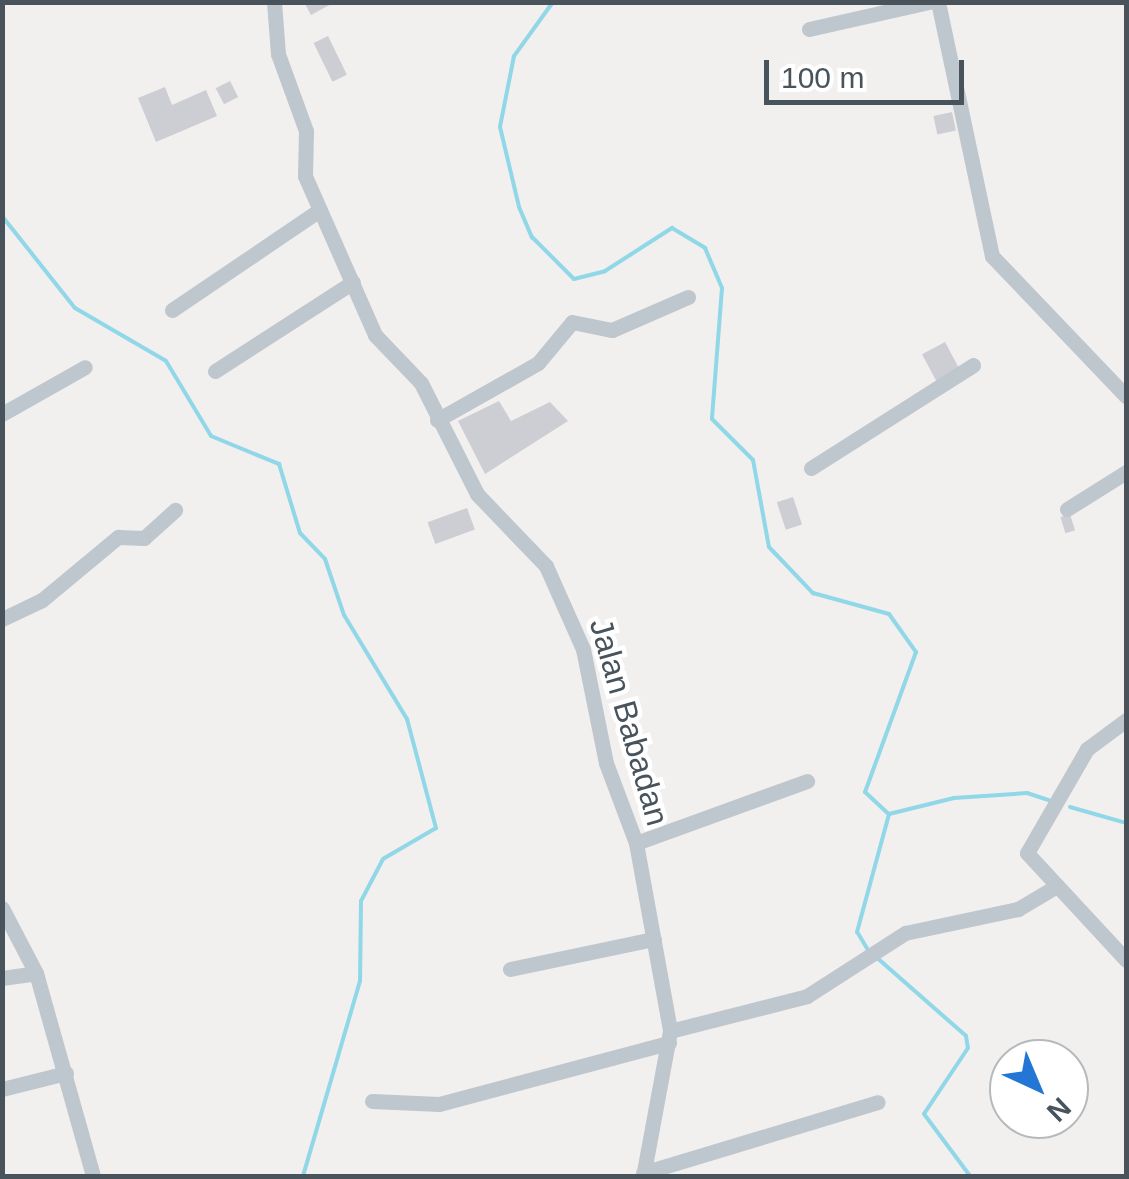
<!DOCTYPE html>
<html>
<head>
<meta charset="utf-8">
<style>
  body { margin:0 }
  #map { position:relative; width:1129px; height:1179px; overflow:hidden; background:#f2efef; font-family:Arial,sans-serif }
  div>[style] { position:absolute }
  .stream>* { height:4px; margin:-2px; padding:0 2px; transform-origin:2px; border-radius:2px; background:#90d7e7 }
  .building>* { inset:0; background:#ccced3; transform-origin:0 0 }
  .street>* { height:15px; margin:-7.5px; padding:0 7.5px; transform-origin:7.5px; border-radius:7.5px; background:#bec7cd }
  span { translate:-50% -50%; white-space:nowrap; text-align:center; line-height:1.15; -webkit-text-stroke:9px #fff; paint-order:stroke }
  .street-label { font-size:32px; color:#48535b }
  .frame { position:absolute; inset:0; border:5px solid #48535b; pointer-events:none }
  .north { position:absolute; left:989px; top:1039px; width:100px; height:100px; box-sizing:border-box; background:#fff; border:2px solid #b6babd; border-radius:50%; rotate:136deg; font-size:28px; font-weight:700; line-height:40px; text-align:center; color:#48535b }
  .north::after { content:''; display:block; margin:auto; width:35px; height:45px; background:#2476d6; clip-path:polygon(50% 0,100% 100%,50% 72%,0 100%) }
  .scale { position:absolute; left:764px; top:60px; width:200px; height:45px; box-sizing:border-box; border:5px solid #48535b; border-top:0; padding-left:12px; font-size:30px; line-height:35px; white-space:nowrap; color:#48535b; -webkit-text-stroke:8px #fff; paint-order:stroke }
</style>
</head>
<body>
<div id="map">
  <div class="stream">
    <i style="left:553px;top:2px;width:67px;rotate:125.8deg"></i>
    <i style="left:514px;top:56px;width:72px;rotate:101.2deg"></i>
    <i style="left:500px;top:127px;width:82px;rotate:76.6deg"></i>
    <i style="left:519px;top:207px;width:33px;rotate:67deg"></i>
    <i style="left:532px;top:237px;width:59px;rotate:45deg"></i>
    <i style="left:574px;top:279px;width:32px;rotate:-14deg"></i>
    <i style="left:605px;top:271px;width:80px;rotate:-32.7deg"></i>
    <i style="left:672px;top:228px;width:39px;rotate:31deg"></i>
    <i style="left:705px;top:248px;width:43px;rotate:67deg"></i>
    <i style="left:722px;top:288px;width:131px;rotate:94.4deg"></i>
    <i style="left:712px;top:419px;width:58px;rotate:45deg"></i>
    <i style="left:753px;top:460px;width:88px;rotate:79.6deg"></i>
    <i style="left:769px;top:547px;width:64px;rotate:46.3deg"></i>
    <i style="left:813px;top:593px;width:79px;rotate:15.4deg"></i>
    <i style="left:889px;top:614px;width:47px;rotate:54.6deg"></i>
    <i style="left:916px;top:652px;width:149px;rotate:110deg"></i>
    <i style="left:865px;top:792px;width:33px;rotate:43deg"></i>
    <i style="left:889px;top:814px;width:67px;rotate:-13.8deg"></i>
    <i style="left:954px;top:798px;width:73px;rotate:-3.9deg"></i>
    <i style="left:1027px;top:793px;width:26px;rotate:18deg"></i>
    <i style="left:2px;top:216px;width:117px;rotate:51.6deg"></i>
    <i style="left:75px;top:308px;width:105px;rotate:30.2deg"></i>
    <i style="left:166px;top:361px;width:87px;rotate:59deg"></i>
    <i style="left:211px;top:436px;width:74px;rotate:22.4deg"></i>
    <i style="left:279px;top:464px;width:72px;rotate:73.1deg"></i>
    <i style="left:300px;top:533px;width:36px;rotate:46deg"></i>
    <i style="left:325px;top:559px;width:59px;rotate:71.3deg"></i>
    <i style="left:344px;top:615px;width:122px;rotate:58.8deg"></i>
    <i style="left:407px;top:719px;width:113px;rotate:75.1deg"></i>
    <i style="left:436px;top:828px;width:61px;rotate:149.7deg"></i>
    <i style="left:383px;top:859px;width:47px;rotate:117.6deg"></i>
    <i style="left:361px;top:901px;width:80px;rotate:90.7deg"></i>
    <i style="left:360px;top:981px;width:203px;rotate:106.3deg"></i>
    <i style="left:1070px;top:807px;width:58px;rotate:15.9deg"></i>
    <i style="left:868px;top:950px;width:21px;rotate:-121deg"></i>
    <i style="left:857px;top:932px;width:122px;rotate:-74.8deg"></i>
    <i style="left:875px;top:956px;width:121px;rotate:41.3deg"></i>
    <i style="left:966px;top:1036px;width:12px;rotate:81deg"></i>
    <i style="left:968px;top:1048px;width:79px;rotate:123.7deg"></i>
    <i style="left:924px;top:1114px;width:77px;rotate:53.4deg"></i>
  </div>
  <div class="building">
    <i style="clip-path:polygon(304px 2px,335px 2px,311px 15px)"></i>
    <i style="left:328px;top:36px;width:43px;height:16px;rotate:64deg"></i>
    <i style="left:230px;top:81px;width:18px;height:16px;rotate:63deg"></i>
    <i style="clip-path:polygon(165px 87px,172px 105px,206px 90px,217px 116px,156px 142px,138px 98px)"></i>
    <i style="left:952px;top:112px;width:19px;height:19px;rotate:78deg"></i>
    <i style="left:945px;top:342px;width:30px;height:26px;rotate:62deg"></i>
    <i style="clip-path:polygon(499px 401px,511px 421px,550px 402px,568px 421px,485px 474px,458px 421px)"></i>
    <i style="left:793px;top:497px;width:29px;height:17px;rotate:72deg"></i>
    <i style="left:467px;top:508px;width:23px;height:42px;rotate:70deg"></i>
    <i style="left:1070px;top:514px;width:17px;height:10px;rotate:73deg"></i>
  </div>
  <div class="street">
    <i style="left:274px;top:2px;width:52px;rotate:85.6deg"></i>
    <i style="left:278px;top:54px;width:82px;rotate:70deg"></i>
    <i style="left:306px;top:131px;width:45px;rotate:91.3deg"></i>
    <i style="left:305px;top:176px;width:174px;rotate:66.2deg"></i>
    <i style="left:375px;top:335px;width:66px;rotate:46.2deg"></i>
    <i style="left:421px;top:383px;width:124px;rotate:63.2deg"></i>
    <i style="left:477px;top:494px;width:100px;rotate:46.2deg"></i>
    <i style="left:546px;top:566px;width:91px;rotate:66deg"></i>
    <i style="left:583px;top:649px;width:116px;rotate:78.6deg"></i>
    <i style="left:606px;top:763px;width:85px;rotate:69.4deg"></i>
    <i style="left:636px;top:843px;width:191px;rotate:79.7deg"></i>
    <i style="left:670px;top:1031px;width:147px;rotate:100.5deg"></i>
    <i style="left:938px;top:2px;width:260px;rotate:78deg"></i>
    <i style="left:992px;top:256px;width:194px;rotate:46.3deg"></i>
    <i style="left:809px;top:29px;width:123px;rotate:-12.7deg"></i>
    <i style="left:172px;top:310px;width:176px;rotate:-34.1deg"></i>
    <i style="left:215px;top:371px;width:164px;rotate:-32.8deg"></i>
    <i style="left:2px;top:414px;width:95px;rotate:-29.5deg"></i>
    <i style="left:437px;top:420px;width:116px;rotate:-29.4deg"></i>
    <i style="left:538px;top:363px;width:53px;rotate:-50.3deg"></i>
    <i style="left:572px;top:322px;width:41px;rotate:11.3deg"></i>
    <i style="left:612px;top:330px;width:83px;rotate:-23.5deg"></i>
    <i style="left:811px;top:468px;width:192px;rotate:-32.4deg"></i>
    <i style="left:1067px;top:509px;width:70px;rotate:-32.1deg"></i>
    <i style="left:2px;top:619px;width:44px;rotate:-25.4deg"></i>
    <i style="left:42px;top:600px;width:99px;rotate:-39.7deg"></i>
    <i style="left:118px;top:537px;width:26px;rotate:2deg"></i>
    <i style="left:144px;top:538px;width:42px;rotate:-42.1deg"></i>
    <i style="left:1126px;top:720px;width:49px;rotate:143.4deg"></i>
    <i style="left:1087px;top:749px;width:120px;rotate:120deg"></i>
    <i style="left:1027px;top:853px;width:146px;rotate:47.2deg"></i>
    <i style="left:636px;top:843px;width:182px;rotate:-19.9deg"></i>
    <i style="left:2px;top:908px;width:73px;rotate:62.4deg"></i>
    <i style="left:36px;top:973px;width:211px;rotate:74.3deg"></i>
    <i style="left:510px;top:969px;width:147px;rotate:-11.8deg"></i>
    <i style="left:2px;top:978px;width:34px;rotate:-8deg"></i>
    <i style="left:670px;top:1031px;width:141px;rotate:-14.3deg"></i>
    <i style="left:807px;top:996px;width:117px;rotate:-32.7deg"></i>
    <i style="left:905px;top:933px;width:116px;rotate:-12deg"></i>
    <i style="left:1018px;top:909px;width:43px;rotate:-30.7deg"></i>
    <i style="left:2px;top:1089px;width:66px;rotate:-14deg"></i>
    <i style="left:372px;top:1101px;width:67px;rotate:2.6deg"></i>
    <i style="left:439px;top:1104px;width:238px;rotate:-14.9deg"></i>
    <i style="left:643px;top:1173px;width:245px;rotate:-16.8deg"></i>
  </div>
  <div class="street-label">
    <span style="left:629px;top:722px;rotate:74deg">Jalan Babadan</span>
  </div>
  <div class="frame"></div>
  <div class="north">N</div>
  <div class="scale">100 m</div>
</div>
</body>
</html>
